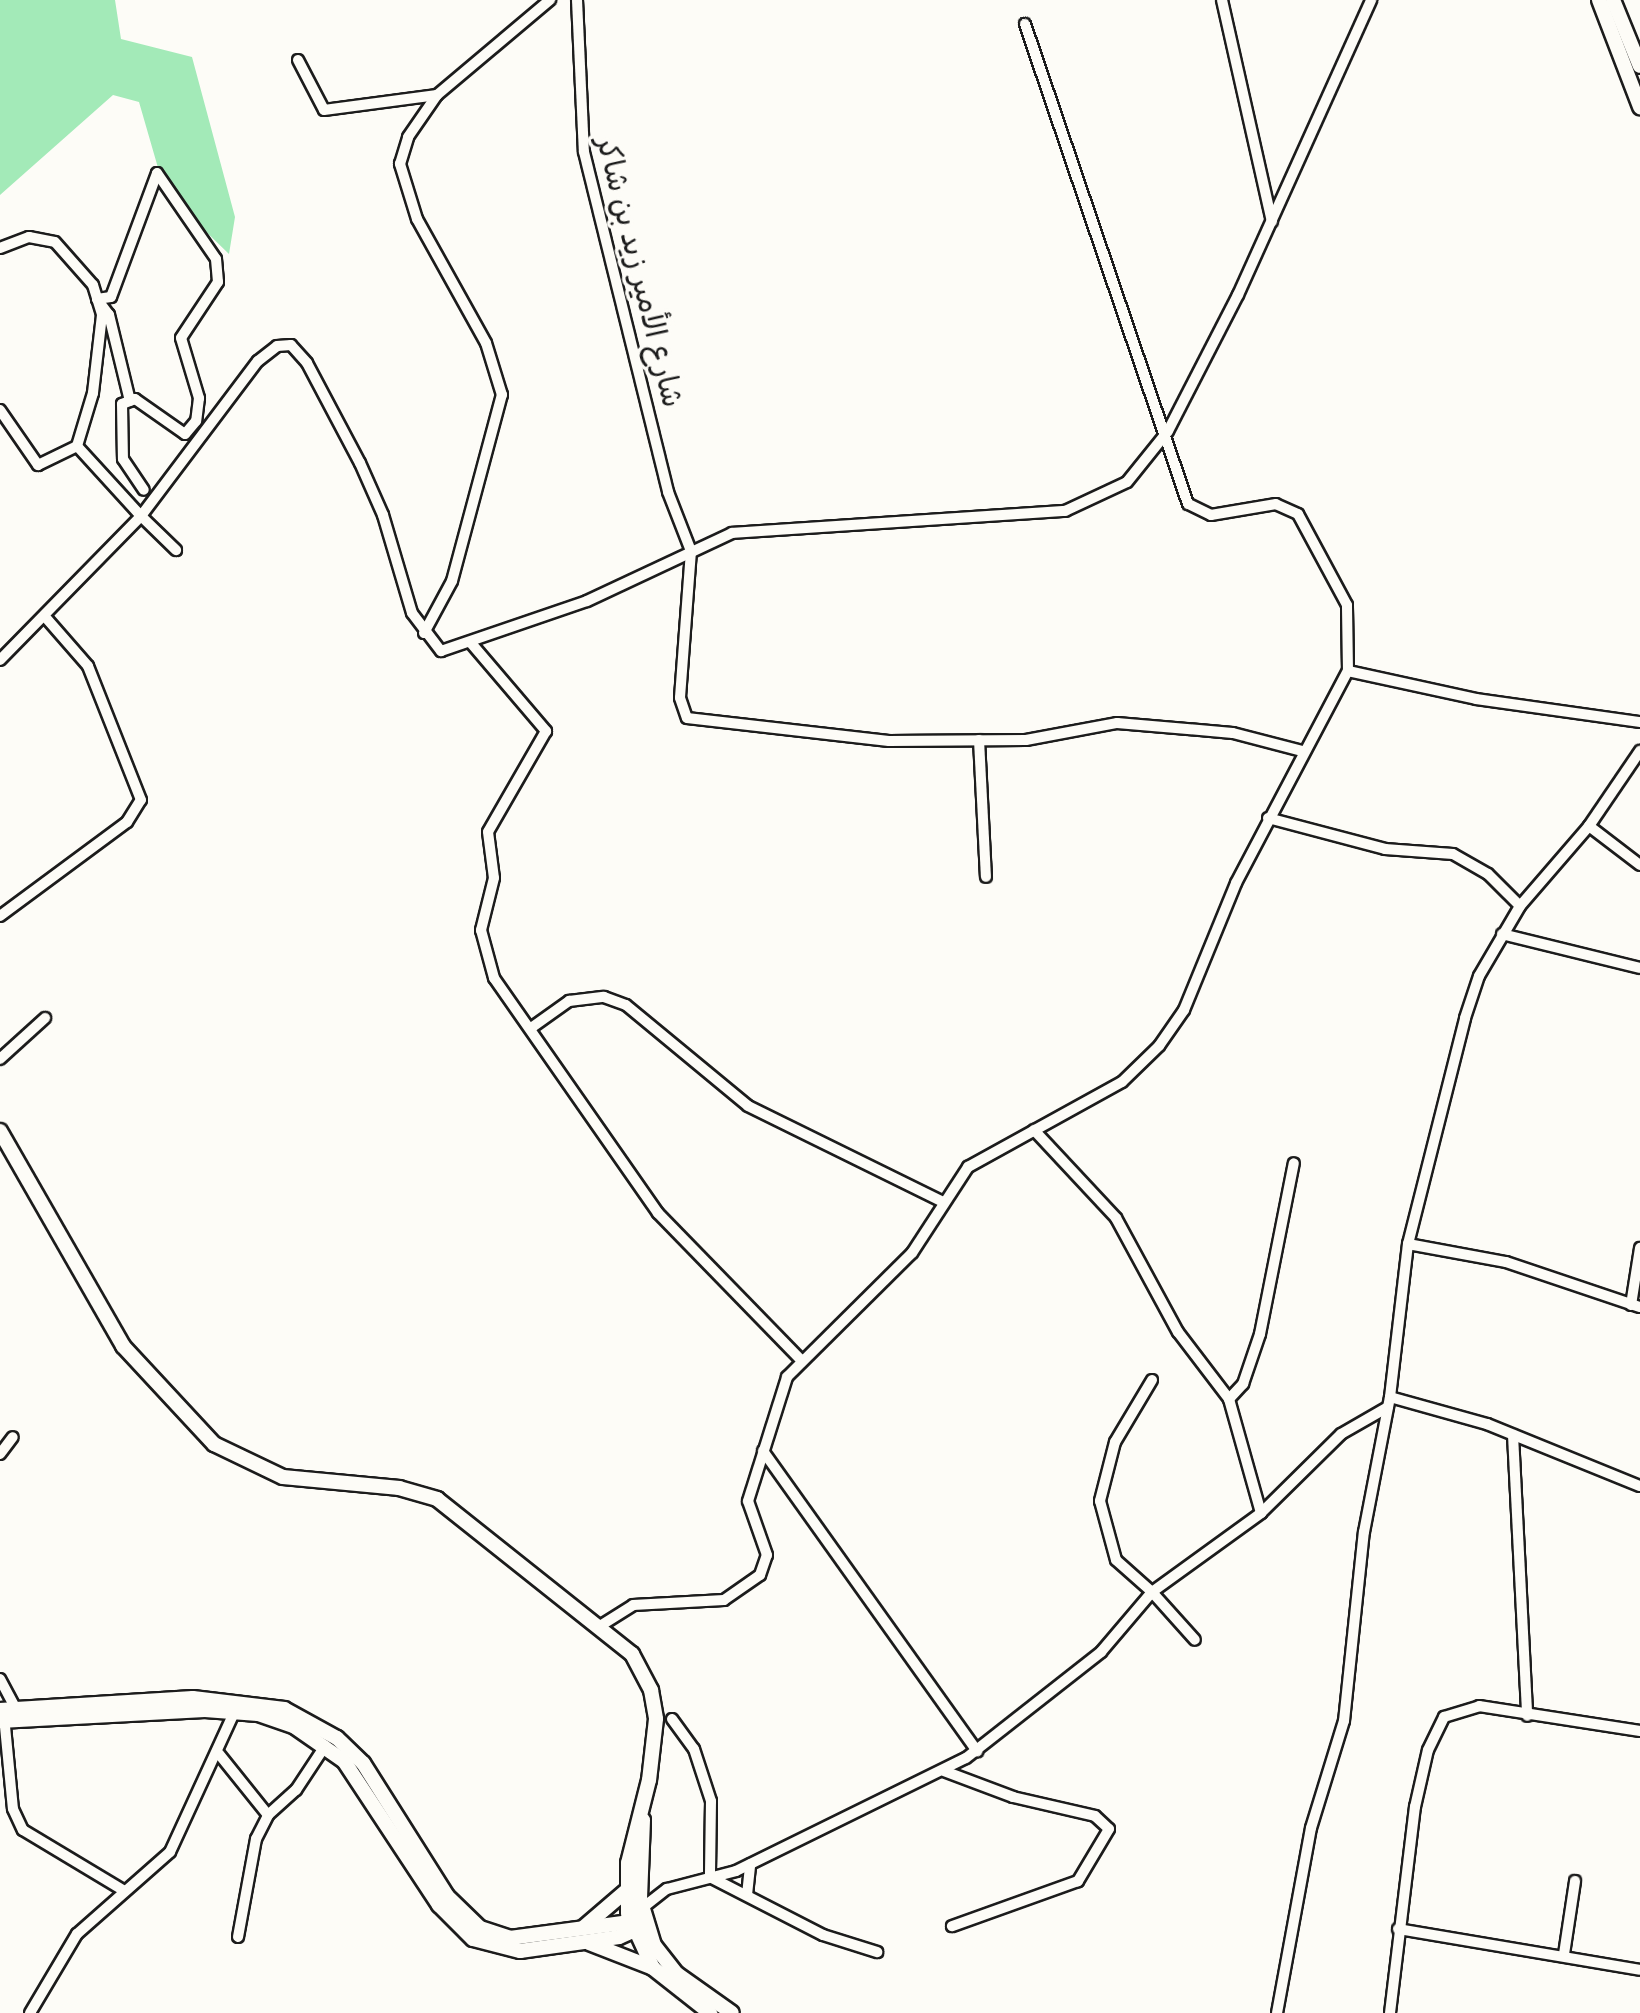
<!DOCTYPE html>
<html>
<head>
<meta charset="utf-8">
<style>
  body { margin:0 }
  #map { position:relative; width:1640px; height:2013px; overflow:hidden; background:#fdfcf7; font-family:Itim,"Playpen Sans Arabic",sans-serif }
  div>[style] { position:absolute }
  .green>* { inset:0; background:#a3eab8 }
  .roads { filter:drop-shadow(2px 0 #1c1c1c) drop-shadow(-2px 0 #1c1c1c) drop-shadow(0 2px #1c1c1c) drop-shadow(0 -2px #1c1c1c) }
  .street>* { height:10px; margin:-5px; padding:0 5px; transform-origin:5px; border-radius:5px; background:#fdfcf7 }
  .secondary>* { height:14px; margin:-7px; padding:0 7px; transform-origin:7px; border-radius:7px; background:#fdfcf7 }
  span { translate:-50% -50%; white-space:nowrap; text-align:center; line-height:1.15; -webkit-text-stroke:7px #fdfcf7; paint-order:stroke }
  .street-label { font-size:30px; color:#1c1c1c }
</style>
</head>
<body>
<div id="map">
  <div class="green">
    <i style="clip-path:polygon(0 0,115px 0,121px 39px,192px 57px,235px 217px,229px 254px,165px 192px,139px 102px,113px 95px,0 195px)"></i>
  </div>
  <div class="roads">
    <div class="street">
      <i style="left:577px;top:0;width:152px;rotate:87.4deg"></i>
      <i style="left:584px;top:152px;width:350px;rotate:76.1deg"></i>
      <i style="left:668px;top:492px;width:63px;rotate:68.7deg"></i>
      <i style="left:691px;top:551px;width:147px;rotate:94.3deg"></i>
      <i style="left:680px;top:698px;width:21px;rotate:71deg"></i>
      <i style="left:687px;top:718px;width:203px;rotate:6.5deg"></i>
      <i style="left:889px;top:741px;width:137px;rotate:-0.4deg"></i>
      <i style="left:1026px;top:740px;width:93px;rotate:-10.6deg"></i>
      <i style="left:1117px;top:723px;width:116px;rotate:4.9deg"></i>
      <i style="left:1233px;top:733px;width:71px;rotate:14.6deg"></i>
      <i style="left:1222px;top:0;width:227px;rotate:77.3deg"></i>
      <i style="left:298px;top:60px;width:56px;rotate:62.5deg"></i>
      <i style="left:324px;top:110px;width:114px;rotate:-7.6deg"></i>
      <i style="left:0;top:248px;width:31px;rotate:-21deg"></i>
      <i style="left:29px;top:237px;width:26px;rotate:11deg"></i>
      <i style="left:55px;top:242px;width:57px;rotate:48.5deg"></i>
      <i style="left:93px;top:285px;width:31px;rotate:73deg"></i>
      <i style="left:102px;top:315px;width:79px;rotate:96.6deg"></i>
      <i style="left:93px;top:393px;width:55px;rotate:106.8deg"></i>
      <i style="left:130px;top:401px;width:89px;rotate:-103.7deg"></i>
      <i style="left:109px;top:315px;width:20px;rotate:-127deg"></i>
      <i style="left:97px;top:299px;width:14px;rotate:-8deg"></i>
      <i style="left:111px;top:297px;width:132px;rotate:-69.6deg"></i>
      <i style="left:157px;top:173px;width:104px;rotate:55.5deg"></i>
      <i style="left:216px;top:259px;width:23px;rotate:85deg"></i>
      <i style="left:218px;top:282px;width:67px;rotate:123.5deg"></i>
      <i style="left:181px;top:338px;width:63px;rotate:73.3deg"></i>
      <i style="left:199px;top:398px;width:23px;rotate:97deg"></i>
      <i style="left:196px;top:421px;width:17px;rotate:130deg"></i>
      <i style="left:185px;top:434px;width:61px;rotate:-145deg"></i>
      <i style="left:135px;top:399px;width:14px;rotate:159deg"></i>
      <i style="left:122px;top:404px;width:55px;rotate:89deg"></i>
      <i style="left:123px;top:459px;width:37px;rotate:56deg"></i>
      <i style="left:0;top:410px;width:67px;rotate:55.4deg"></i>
      <i style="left:38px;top:465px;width:43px;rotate:-26deg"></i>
      <i style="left:77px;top:446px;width:95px;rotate:47.6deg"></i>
      <i style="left:141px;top:516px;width:194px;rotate:-53deg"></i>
      <i style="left:258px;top:361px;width:24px;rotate:-38deg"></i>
      <i style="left:277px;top:346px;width:14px;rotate:-4deg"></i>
      <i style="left:291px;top:345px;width:24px;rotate:48deg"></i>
      <i style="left:307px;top:363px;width:113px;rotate:62.1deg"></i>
      <i style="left:360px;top:463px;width:57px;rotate:66.1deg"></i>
      <i style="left:383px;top:515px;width:102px;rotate:73.5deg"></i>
      <i style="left:412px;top:613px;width:48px;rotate:52.7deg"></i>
      <i style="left:441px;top:651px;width:154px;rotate:-18.9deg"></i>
      <i style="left:587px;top:601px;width:160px;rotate:-25.1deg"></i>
      <i style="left:732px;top:533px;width:334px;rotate:-3.8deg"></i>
      <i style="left:1065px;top:511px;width:68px;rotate:-25.1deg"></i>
      <i style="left:1127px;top:482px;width:65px;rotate:-51.2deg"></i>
      <i style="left:1168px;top:431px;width:153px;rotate:-62.8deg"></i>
      <i style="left:1238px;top:295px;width:324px;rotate:-65.7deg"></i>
      <i style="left:424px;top:633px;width:59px;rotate:-61.7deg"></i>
      <i style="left:452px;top:581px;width:193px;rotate:-75deg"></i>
      <i style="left:502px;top:395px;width:54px;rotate:-107.1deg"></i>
      <i style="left:486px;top:343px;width:142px;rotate:-119.1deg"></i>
      <i style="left:417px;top:219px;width:58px;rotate:-107.2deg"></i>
      <i style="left:400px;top:164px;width:28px;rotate:-73deg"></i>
      <i style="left:408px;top:137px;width:51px;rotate:-55.4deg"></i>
      <i style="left:437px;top:95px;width:148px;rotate:-40.1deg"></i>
      <i style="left:471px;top:643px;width:116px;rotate:49.6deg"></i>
      <i style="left:546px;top:731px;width:116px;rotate:119.9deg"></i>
      <i style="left:488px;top:832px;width:46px;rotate:82.6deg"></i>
      <i style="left:494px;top:878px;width:54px;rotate:104deg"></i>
      <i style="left:481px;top:930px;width:50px;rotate:74.8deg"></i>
      <i style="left:494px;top:978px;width:287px;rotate:55.1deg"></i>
      <i style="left:658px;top:1213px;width:204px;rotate:45.8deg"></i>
      <i style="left:0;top:660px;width:202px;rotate:-45.6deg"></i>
      <i style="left:141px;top:516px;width:49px;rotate:44.2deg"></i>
      <i style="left:1348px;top:671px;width:131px;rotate:12.3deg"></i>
      <i style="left:1476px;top:699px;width:166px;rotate:8deg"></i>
      <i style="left:979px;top:740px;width:137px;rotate:87.1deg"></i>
      <i style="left:1268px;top:818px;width:121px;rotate:14.8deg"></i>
      <i style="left:1385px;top:849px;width:68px;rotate:4.2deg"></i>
      <i style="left:1453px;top:854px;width:40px;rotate:29.7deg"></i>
      <i style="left:1488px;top:874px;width:45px;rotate:45deg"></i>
      <i style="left:1589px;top:826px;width:64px;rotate:37.4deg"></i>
      <i style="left:0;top:916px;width:158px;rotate:-36.5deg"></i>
      <i style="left:127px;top:822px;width:26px;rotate:-58deg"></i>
      <i style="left:141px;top:800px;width:144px;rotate:-111.6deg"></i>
      <i style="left:88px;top:666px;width:62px;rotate:-131.1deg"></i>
      <i style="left:1502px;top:934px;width:142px;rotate:13.8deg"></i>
      <i style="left:531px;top:1028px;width:47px;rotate:-35.4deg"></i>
      <i style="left:569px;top:1001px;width:35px;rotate:-7deg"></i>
      <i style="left:604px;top:997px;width:23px;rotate:20deg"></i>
      <i style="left:626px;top:1005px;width:158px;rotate:39.6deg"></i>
      <i style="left:748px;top:1106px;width:217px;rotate:26.2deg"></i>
      <i style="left:0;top:1059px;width:61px;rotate:-42.3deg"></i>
      <i style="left:1034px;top:1130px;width:120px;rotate:47deg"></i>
      <i style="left:1116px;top:1218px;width:130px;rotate:61.5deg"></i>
      <i style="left:1178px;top:1332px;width:84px;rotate:52.7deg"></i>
      <i style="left:1408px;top:1244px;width:100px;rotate:10.4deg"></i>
      <i style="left:1506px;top:1262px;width:141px;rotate:18.6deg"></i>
      <i style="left:1631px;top:1305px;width:58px;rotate:-81deg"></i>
      <i style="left:1152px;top:1380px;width:72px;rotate:120.8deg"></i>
      <i style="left:1115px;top:1442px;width:61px;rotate:104.3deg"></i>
      <i style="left:1100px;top:1501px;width:61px;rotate:74.8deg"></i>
      <i style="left:1116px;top:1560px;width:48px;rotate:41.6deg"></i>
      <i style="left:1152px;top:1592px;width:135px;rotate:-35.9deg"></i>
      <i style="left:1261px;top:1513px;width:112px;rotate:-44.6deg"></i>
      <i style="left:1341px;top:1434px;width:54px;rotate:-29.9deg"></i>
      <i style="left:1390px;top:1397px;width:101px;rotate:15.6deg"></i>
      <i style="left:1487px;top:1424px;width:165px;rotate:22.1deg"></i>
      <i style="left:1513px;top:1435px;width:281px;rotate:87.1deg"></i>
      <i style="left:763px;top:1451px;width:369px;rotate:54.5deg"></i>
      <i style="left:0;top:1454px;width:21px;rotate:-53deg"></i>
      <i style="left:1261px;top:1513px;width:118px;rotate:-105.7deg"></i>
      <i style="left:1229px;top:1399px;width:21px;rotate:-47deg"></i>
      <i style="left:1243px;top:1384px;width:53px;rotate:-71.2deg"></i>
      <i style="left:1260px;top:1334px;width:174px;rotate:-78.8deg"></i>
      <i style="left:600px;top:1626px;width:39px;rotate:-32deg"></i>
      <i style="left:633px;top:1605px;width:91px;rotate:-3.1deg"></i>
      <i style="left:724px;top:1600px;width:44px;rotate:-34.8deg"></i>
      <i style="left:760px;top:1575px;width:21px;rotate:-71deg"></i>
      <i style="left:767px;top:1555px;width:57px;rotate:-109.4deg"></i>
      <i style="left:748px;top:1501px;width:130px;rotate:-72.5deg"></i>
      <i style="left:787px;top:1377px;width:176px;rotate:-44.8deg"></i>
      <i style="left:912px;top:1253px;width:103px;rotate:-56.9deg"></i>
      <i style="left:968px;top:1167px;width:176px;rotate:-28.9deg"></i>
      <i style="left:1122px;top:1082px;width:52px;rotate:-44.2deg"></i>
      <i style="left:1159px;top:1046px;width:44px;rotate:-55.2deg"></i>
      <i style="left:1184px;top:1010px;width:137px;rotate:-67.7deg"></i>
      <i style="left:1236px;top:883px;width:240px;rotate:-62.2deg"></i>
      <i style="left:1348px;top:671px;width:66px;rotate:-90.9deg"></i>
      <i style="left:1347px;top:605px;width:103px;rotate:-118.3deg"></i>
      <i style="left:1298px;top:514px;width:24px;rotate:-156deg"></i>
      <i style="left:1276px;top:504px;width:66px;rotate:170.4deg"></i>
      <i style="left:1211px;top:515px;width:25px;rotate:-154deg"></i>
      <i style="left:1188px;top:504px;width:507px;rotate:-108.76deg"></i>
      <i style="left:0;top:1679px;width:38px;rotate:62deg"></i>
      <i style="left:4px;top:1716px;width:93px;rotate:84.5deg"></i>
      <i style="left:13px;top:1809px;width:23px;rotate:65deg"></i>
      <i style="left:23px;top:1830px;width:117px;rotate:31deg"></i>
      <i style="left:672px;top:1719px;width:37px;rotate:54deg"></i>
      <i style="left:694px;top:1749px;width:55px;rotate:71.9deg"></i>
      <i style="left:711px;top:1801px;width:76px;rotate:90.8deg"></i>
      <i style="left:710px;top:1877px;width:127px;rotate:27.2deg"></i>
      <i style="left:823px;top:1935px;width:57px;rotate:17.5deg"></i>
      <i style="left:219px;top:1754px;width:78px;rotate:51.2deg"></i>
      <i style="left:268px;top:1815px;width:38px;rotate:-42deg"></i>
      <i style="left:296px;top:1790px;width:53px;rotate:-56.6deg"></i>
      <i style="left:944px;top:1771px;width:74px;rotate:20.6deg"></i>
      <i style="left:1013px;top:1797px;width:84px;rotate:13deg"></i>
      <i style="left:1095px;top:1816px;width:19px;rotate:43deg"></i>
      <i style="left:1109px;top:1829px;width:61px;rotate:120.8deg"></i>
      <i style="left:1078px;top:1881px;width:134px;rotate:160.3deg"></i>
      <i style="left:747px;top:1895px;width:31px;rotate:-84deg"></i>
      <i style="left:641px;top:1909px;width:33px;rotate:-38deg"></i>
      <i style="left:667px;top:1889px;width:71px;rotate:-14.6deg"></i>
      <i style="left:736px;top:1871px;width:256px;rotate:-26.2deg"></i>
      <i style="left:966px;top:1758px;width:172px;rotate:-38.1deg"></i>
      <i style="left:1101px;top:1652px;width:79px;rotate:-49.6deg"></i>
      <i style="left:1152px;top:1592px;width:64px;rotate:48.1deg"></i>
      <i style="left:1398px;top:1929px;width:245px;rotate:9.6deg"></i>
      <i style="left:238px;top:1937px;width:100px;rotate:-79.6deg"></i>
      <i style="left:256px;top:1839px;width:27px;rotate:-63deg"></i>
      <i style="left:1564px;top:1954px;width:74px;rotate:-81.4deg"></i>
      <i style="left:30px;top:2013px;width:92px;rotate:-59.3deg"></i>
      <i style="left:77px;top:1934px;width:124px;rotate:-41.4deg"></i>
      <i style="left:170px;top:1852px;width:155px;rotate:-65.3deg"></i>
      <i style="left:1277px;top:2013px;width:188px;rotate:-79.6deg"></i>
      <i style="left:1311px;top:1828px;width:112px;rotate:-72.9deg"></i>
      <i style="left:1344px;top:1721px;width:190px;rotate:-84deg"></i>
      <i style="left:1364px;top:1532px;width:137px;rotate:-79.1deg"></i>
      <i style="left:1390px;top:1397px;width:154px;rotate:-83.3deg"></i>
      <i style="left:1408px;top:1244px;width:233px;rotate:-75.8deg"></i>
      <i style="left:1465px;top:1018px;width:44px;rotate:-71.6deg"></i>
      <i style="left:1479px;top:976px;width:81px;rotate:-59.6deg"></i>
      <i style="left:1520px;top:906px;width:106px;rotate:-49.2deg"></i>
      <i style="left:1589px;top:826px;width:91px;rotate:-55.8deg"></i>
      <i style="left:1390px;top:2013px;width:208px;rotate:-83.1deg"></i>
      <i style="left:1415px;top:1807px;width:58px;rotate:-77.2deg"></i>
      <i style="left:1428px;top:1750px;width:37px;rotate:-64deg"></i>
      <i style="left:1444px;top:1717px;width:37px;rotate:-17deg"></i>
      <i style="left:1479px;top:1706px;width:163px;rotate:8.8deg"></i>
    </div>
    <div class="secondary">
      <i style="left:1599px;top:0;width:115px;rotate:69deg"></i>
      <i style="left:1613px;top:0;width:71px;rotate:67.8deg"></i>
      <i style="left:0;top:1131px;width:248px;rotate:60.2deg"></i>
      <i style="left:123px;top:1346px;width:134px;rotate:47.1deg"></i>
      <i style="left:214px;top:1444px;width:76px;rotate:25.6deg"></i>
      <i style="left:283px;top:1477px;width:117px;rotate:5.4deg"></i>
      <i style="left:399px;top:1488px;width:40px;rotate:16deg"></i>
      <i style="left:437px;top:1499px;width:249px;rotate:38.5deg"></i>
      <i style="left:632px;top:1654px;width:41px;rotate:62.2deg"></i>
      <i style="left:651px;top:1690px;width:29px;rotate:80deg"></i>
      <i style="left:656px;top:1719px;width:61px;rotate:96.5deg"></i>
      <i style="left:649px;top:1780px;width:86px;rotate:104.2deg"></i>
      <i style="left:628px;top:1863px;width:50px;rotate:90deg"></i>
      <i style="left:628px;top:1913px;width:60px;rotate:65.6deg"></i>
      <i style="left:653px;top:1968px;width:73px;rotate:38.3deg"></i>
      <i style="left:0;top:1710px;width:193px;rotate:-3.6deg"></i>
      <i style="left:193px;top:1698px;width:92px;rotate:6.9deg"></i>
      <i style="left:284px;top:1709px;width:60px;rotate:28.7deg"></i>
      <i style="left:337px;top:1738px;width:36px;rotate:44deg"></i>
      <i style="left:363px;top:1763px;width:157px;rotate:57.7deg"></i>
      <i style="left:447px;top:1896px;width:46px;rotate:44.1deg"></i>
      <i style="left:480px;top:1928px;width:32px;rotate:18deg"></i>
      <i style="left:510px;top:1938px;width:121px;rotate:-7.6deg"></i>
      <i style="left:630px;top:1922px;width:21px;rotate:29deg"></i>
      <i style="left:0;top:1721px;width:205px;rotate:-3.1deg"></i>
      <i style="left:205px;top:1710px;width:53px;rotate:4.3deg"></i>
      <i style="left:258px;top:1714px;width:39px;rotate:19deg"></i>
      <i style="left:295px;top:1727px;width:60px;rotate:34.8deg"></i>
      <i style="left:344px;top:1761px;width:173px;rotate:56.6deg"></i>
      <i style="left:439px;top:1905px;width:48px;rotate:45deg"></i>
      <i style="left:473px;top:1939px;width:49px;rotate:14.3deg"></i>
      <i style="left:520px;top:1951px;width:100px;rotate:-8deg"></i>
      <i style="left:619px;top:1937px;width:22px;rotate:-24deg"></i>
      <i style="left:639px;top:1928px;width:19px;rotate:-84deg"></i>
      <i style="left:643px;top:1820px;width:79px;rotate:92.2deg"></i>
      <i style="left:640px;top:1899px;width:48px;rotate:73.1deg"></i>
      <i style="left:654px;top:1945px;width:37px;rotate:52deg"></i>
      <i style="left:677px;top:1974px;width:67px;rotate:35.3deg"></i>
      <i style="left:584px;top:1927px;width:54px;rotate:-40.5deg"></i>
      <i style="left:589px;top:1943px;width:69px;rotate:21.3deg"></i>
    </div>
  </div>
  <div class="street-label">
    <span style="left:640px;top:272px;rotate:76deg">شارع الأمير زيد بن شاكر</span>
  </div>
</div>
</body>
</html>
